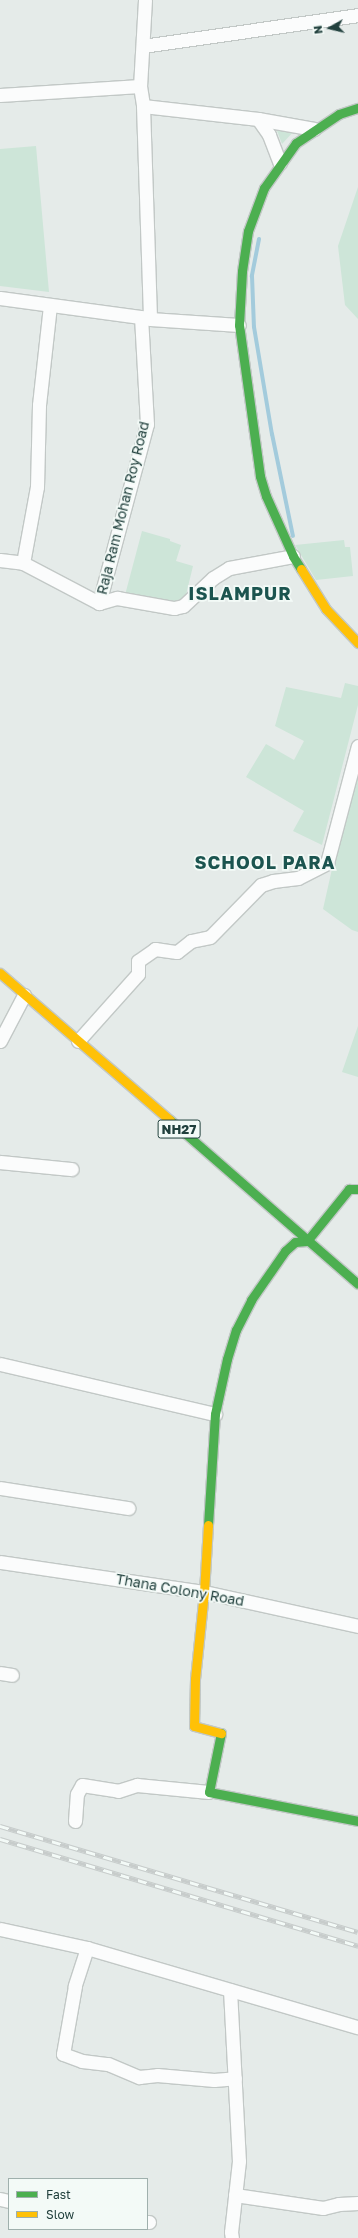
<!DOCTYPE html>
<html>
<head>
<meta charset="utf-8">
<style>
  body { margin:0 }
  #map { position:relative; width:358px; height:2238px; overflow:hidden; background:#e5ebe9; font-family:"Golos Text",sans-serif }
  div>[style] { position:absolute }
  .green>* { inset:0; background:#cde5d8 }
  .stream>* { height:4px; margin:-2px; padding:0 2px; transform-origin:2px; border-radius:2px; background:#a3cbdc }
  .roads { filter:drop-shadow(1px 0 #c2c8c6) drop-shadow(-1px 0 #c2c8c6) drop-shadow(0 1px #c2c8c6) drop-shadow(0 -1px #c2c8c6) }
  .street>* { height:13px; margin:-6.5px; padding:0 6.5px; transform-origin:6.5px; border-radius:6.5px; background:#fbfcfc }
  .fast>* { height:9px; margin:-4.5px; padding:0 4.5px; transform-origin:4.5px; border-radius:4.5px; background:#4caf50 }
  .slow>* { height:9px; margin:-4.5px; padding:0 4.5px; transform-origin:4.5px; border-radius:4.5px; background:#ffc107 }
  .rail>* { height:4.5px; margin-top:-2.25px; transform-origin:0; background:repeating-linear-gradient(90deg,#f3faf7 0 9px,#c7cccb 0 18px); box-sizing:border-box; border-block:1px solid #c7cccb }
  span { translate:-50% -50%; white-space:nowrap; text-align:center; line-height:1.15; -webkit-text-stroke:3.5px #f3faf7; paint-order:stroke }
  .shield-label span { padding:1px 3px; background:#f3faf7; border:1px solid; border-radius:3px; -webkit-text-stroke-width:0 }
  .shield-label { font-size:13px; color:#21403d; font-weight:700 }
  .street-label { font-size:14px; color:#21403d }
  .district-label { font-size:18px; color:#1b544f; font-weight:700; letter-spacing:1px }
  .legend { position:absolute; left:8px; top:2178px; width:140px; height:52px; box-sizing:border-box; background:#f3faf7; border:1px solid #9fb0ad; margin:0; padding:5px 7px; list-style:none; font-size:12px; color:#21403d }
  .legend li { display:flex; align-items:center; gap:8px; height:20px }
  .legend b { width:20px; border:1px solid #9fb0ad }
  .north { position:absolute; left:310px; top:8px; width:40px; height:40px; -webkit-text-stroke:3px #f3faf7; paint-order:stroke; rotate:262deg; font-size:11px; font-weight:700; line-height:16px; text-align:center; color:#21403d }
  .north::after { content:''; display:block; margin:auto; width:14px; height:18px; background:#21403d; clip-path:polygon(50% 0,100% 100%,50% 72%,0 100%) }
</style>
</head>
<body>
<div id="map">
  <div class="green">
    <i style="clip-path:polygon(276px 128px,295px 130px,282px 144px)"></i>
    <i style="clip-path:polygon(36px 146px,49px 292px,0 286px,0 149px)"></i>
    <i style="clip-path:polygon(358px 187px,358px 319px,345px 305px,338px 246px)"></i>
    <i style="clip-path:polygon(142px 531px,170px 539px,170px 541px,181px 545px,176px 561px,193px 566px,186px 595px,179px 602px,125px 595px)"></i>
    <i style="clip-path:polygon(344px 540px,345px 547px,350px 547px,353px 576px,316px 580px,295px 545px)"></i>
    <i style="clip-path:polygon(345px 683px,358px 686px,358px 705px,322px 845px,293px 831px,304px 811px,246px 777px,266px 744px,294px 760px,304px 741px,275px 726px,286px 687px,341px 698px)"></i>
    <i style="clip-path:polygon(358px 753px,358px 932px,352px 930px,323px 909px,332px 869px,328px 867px)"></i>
    <i style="clip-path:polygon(358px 1026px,358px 1077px,342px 1072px)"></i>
  </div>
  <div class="stream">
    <i style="left:259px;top:239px;width:38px;rotate:101deg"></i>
    <i style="left:252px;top:276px;width:51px;rotate:87.8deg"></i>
    <i style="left:254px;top:327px;width:109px;rotate:80.5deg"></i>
    <i style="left:272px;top:434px;width:104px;rotate:78.4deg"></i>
  </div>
  <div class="roads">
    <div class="street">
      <i style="left:145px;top:0;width:86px;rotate:93.3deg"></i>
      <i style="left:140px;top:86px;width:20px;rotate:81deg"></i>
      <i style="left:143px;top:106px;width:213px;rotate:88.1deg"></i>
      <i style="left:150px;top:319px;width:89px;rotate:3.9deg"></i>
      <i style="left:143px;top:46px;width:217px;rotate:-8.2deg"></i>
      <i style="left:0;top:95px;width:140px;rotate:-3.7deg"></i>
      <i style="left:143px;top:106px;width:116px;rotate:6.4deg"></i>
      <i style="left:258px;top:119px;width:19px;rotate:55deg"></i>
      <i style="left:269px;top:135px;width:30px;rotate:69deg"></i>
      <i style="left:258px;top:119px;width:57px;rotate:10.1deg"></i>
      <i style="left:0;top:298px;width:149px;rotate:7.7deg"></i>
      <i style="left:0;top:560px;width:23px;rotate:7deg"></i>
      <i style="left:23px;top:563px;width:86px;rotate:27.8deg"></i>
      <i style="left:99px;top:603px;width:19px;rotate:-16deg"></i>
      <i style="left:117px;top:598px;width:58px;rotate:10deg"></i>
      <i style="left:174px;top:608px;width:9px;rotate:-13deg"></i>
      <i style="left:183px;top:606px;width:41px;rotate:-43deg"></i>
      <i style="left:213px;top:578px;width:19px;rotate:-32deg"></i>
      <i style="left:229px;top:568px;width:65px;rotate:-10.6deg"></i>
      <i style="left:23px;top:563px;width:77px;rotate:-79.6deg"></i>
      <i style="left:37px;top:487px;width:82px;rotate:-88.6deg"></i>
      <i style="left:39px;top:405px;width:100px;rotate:-83.7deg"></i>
      <i style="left:99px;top:603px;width:185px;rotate:-75deg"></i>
      <i style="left:147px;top:424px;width:107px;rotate:-93.2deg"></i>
      <i style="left:0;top:1041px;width:52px;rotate:-62.4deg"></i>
      <i style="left:78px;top:1041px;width:90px;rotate:-48.2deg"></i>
      <i style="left:138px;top:974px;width:13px;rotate:-90deg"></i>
      <i style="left:138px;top:961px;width:21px;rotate:-35deg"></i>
      <i style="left:155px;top:949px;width:22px;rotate:8deg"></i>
      <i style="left:177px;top:952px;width:18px;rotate:-38deg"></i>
      <i style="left:191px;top:941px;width:19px;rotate:-12deg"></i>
      <i style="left:210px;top:937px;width:73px;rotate:-45.6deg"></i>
      <i style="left:261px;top:885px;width:13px;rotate:-18deg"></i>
      <i style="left:273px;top:881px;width:25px;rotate:-7deg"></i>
      <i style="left:298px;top:878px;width:33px;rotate:-27deg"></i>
      <i style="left:327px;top:863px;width:121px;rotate:-75.2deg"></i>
      <i style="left:0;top:1162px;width:72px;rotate:5.6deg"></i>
      <i style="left:0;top:1364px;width:221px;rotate:13.1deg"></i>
      <i style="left:0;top:1488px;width:130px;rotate:8.9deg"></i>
      <i style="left:0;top:1562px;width:206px;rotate:8.4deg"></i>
      <i style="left:204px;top:1592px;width:158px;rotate:12.4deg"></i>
      <i style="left:0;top:1673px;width:12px;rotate:9deg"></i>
      <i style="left:75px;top:1821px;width:27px;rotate:-86deg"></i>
      <i style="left:77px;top:1794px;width:10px;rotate:-61deg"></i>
      <i style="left:82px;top:1785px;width:36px;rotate:9deg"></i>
      <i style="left:118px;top:1791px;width:20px;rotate:-18deg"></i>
      <i style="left:137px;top:1785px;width:72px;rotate:5.6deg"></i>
      <i style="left:0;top:1929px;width:89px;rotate:12.3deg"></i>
      <i style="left:87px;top:1948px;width:282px;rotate:16.3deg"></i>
      <i style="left:87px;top:1948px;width:40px;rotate:108deg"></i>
      <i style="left:75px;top:1986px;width:69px;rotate:100deg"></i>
      <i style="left:63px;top:2054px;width:20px;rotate:20deg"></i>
      <i style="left:82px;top:2061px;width:26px;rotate:7deg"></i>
      <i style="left:108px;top:2064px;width:34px;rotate:23deg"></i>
      <i style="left:139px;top:2077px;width:18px;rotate:-6deg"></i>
      <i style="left:157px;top:2075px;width:57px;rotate:5deg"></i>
      <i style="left:214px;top:2080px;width:21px;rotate:-5deg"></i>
      <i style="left:230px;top:1990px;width:171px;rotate:87deg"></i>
      <i style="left:239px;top:2161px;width:71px;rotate:96.4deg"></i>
      <i style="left:231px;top:2232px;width:6px;rotate:81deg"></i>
      <i style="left:235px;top:2195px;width:89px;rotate:8.4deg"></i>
      <i style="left:323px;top:2208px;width:16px;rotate:-14deg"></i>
      <i style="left:339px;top:2204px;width:19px;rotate:-3deg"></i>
      <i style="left:0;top:2199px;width:9px;rotate:13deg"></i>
      <i style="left:147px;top:2222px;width:2px"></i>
    </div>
    <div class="fast">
      <i style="left:301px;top:569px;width:15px;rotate:-122deg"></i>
      <i style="left:293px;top:556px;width:66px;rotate:-114.2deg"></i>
      <i style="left:266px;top:496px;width:21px;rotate:-107deg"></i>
      <i style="left:260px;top:476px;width:152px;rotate:-97.9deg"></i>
      <i style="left:239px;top:325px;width:54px;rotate:-86.8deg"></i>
      <i style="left:242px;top:271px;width:40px;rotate:-81.5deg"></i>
      <i style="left:248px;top:231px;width:46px;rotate:-69.6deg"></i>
      <i style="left:264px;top:188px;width:55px;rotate:-54.6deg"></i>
      <i style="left:296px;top:143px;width:52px;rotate:-34deg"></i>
      <i style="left:339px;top:114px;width:20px;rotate:-18deg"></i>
      <i style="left:170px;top:1120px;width:249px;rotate:41.1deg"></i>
      <i style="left:208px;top:1525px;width:111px;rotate:-86.4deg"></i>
      <i style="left:215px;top:1414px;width:56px;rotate:-77.7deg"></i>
      <i style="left:227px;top:1359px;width:30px;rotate:-73deg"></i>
      <i style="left:236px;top:1330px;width:34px;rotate:-63deg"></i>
      <i style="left:251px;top:1300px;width:60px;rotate:-55.2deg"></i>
      <i style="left:285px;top:1251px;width:13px;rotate:-42deg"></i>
      <i style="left:295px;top:1242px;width:12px;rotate:-5deg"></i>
      <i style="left:307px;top:1241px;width:67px;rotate:-51.1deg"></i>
      <i style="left:349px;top:1189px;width:9px"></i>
      <i style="left:221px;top:1733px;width:60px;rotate:101.5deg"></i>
      <i style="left:209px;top:1792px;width:152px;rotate:11deg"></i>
    </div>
    <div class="slow">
      <i style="left:301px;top:569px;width:47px;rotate:58deg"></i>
      <i style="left:326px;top:609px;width:47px;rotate:46.7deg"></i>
      <i style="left:0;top:973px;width:225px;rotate:40.9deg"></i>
      <i style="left:208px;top:1525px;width:67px;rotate:93.4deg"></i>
      <i style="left:204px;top:1592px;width:87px;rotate:95.9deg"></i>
      <i style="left:195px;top:1679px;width:47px;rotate:91.2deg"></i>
      <i style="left:194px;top:1726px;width:28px;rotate:15deg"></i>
    </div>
  </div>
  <div class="rail">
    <i style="left:0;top:1826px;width:373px;rotate:16.5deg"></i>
    <i style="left:0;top:1839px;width:374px;rotate:16.6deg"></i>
  </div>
  <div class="shield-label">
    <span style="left:179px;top:1129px">NH27</span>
  </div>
  <div class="street-label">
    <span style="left:123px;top:508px;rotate:-76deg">Raja Ram Mohan Roy Road</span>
    <span style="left:180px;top:1590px;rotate:10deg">Thana Colony Road</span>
  </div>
  <div class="district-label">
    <span style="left:240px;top:593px">ISLAMPUR</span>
    <span style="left:265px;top:862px">SCHOOL PARA</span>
  </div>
  <ul class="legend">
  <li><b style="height:5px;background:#4caf50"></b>Fast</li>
  <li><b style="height:5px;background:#ffc107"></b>Slow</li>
  </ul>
  <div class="north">N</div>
</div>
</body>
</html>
